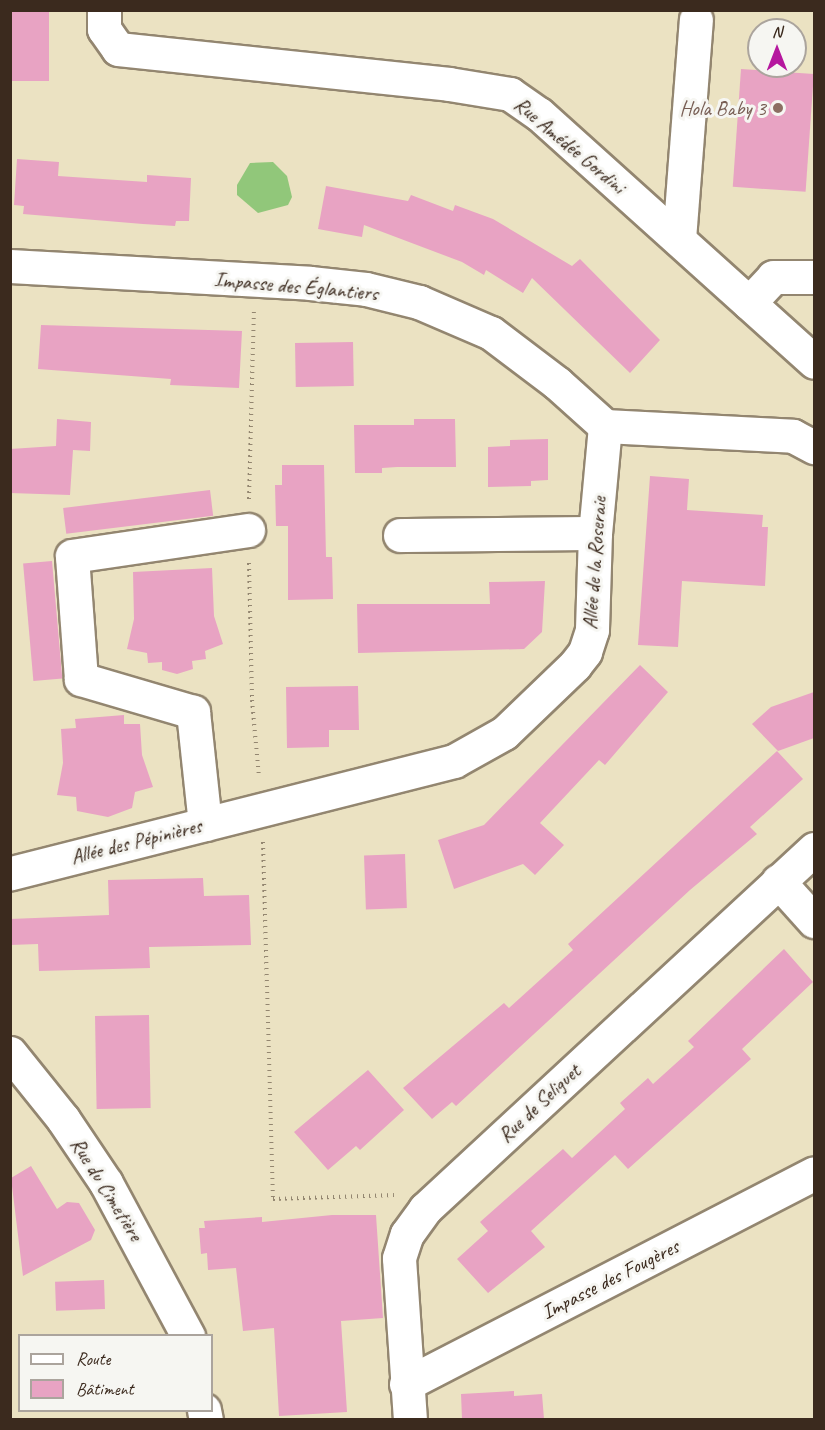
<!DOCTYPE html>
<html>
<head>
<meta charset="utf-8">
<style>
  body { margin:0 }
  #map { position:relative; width:825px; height:1430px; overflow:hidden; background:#ebe2c2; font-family:Caveat,sans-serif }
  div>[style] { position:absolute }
  .green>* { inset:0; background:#91c77a }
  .building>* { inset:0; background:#e8a3c3; transform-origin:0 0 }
  .path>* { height:4px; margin-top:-2px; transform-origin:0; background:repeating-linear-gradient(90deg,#938670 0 1.5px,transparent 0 6px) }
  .roads { filter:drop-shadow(2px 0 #938670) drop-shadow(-2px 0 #938670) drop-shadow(0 2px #938670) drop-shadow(0 -2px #938670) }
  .minor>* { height:33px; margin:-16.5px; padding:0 16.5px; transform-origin:16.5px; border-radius:16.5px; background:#fff }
  .dots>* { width:16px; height:16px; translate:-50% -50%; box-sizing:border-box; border:3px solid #f6f6f2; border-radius:50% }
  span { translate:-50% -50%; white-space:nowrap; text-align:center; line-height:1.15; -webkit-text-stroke:6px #f6f6f2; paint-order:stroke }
  .education-label { font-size:21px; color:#785e54 }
  .right { translate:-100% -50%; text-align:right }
  .street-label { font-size:21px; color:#3b2a1e }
  .frame { position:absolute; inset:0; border:12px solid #3b2a1e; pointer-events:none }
  .legend { position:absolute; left:18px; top:1334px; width:195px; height:78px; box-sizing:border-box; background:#f6f6f2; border:2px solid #aba49d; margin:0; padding:8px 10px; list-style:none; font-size:18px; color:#3b2a1e }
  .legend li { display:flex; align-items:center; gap:12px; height:30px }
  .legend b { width:30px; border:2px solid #aba49d }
  .north { position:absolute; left:747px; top:18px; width:60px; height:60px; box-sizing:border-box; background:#f6f6f2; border:2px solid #aba49d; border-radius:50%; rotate:0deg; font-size:16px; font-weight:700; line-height:24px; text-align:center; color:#3b2a1e }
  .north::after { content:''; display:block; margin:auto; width:21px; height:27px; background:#b5179e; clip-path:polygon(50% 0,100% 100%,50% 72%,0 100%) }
</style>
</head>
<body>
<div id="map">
  <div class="green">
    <i style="clip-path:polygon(273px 162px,287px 176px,292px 197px,288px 205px,258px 213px,237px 195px,237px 185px,250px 163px)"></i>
  </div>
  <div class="building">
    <i style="left:10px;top:10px;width:39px;height:71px"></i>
    <i style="left:741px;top:69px;width:73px;height:118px;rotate:4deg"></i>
    <i style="clip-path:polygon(17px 159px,59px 162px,58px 176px,147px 182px,147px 175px,191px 178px,189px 221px,176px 221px,175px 226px,143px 224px,23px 214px,24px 206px,14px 205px)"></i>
    <i style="clip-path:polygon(326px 186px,408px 201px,411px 195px,453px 211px,455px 205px,493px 219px,572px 266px,580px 259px,660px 340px,630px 373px,532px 278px,523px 293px,486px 270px,484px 275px,462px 262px,364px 225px,362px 237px,318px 229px)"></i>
    <i style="clip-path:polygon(41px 325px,242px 331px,239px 388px,170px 385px,171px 379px,38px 369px)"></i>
    <i style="left:353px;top:342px;width:44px;height:58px;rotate:89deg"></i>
    <i style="clip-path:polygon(57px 419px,91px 422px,90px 451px,73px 450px,70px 495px,10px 493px,10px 449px,56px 446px)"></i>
    <i style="clip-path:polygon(414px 419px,455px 419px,456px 467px,397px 467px,382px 468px,382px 473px,355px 473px,354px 425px,414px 425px)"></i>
    <i style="clip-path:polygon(548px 439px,548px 480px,531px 481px,531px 486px,488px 487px,488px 447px,510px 446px,510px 440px)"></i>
    <i style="clip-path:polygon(282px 465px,324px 465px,326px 557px,332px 557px,333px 599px,288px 600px,288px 526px,276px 526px,275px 485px,282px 485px)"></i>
    <i style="clip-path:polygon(650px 476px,689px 479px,687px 510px,763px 515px,762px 527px,768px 527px,765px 586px,682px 581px,678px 647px,638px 645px)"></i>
    <i style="left:210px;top:490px;width:26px;height:148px;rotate:83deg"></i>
    <i style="left:52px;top:561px;width:118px;height:29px;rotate:85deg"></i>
    <i style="clip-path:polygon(212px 568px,214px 616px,223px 644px,205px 651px,206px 659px,192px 661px,193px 669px,177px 674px,162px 670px,162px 662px,148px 663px,147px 653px,127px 649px,134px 619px,133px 572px)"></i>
    <i style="clip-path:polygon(545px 581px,542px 632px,524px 649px,358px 653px,357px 604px,490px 604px,489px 582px)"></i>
    <i style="clip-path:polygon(640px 665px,668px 692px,605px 765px,599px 760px,540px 823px,564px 845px,535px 875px,523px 864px,454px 889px,438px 840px,484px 825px)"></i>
    <i style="clip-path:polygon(358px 686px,359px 730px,329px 730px,329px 747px,287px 748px,286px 687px)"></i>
    <i style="clip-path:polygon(814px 692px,814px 738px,778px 751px,752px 724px,771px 707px)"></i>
    <i style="clip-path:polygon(124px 715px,124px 724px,140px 724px,142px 755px,153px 787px,135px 792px,132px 808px,108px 817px,77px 811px,76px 797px,57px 795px,63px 763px,61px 729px,76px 728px,75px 719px)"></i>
    <i style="clip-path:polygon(777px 751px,803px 779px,750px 827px,757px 834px,690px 890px,456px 1106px,452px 1102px,432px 1119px,403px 1088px,504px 1003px,509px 1008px,573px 950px,568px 944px)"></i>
    <i style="left:405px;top:854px;width:54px;height:41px;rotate:88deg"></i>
    <i style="clip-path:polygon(203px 878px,204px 896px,249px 895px,251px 945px,149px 947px,150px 968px,39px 971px,38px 944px,10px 945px,10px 919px,109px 915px,108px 880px)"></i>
    <i style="clip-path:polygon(784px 949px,813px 982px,742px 1049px,751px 1059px,628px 1169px,615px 1155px,531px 1231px,545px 1247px,488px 1293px,457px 1259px,488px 1231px,480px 1222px,563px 1149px,572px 1158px,625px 1109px,620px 1103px,648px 1078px,653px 1084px,694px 1047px,688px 1041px)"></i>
    <i style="left:149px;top:1015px;width:93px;height:54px;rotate:89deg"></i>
    <i style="clip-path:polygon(368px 1070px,404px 1110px,360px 1150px,356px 1146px,328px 1170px,294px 1132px)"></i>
    <i style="clip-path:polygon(31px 1166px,57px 1209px,67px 1202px,79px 1203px,95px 1230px,91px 1240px,23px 1276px,11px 1178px)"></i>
    <i style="clip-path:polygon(332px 1215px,376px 1215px,383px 1318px,341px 1321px,347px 1412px,279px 1416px,274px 1328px,243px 1331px,236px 1268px,208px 1270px,207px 1253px,201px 1254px,199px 1228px,205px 1228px,204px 1221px,262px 1217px,262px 1222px)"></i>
    <i style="left:104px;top:1280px;width:29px;height:49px;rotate:88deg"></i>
    <i style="clip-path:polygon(514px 1391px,514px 1396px,542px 1394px,544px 1419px,462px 1419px,461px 1394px)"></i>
  </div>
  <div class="path">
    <i style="left:249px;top:499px;width:188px;rotate:-88.5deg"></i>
    <i style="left:249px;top:563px;width:137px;rotate:88.7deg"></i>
    <i style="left:252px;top:700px;width:77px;rotate:84.8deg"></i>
    <i style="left:263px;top:842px;width:357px;rotate:88.4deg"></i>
    <i style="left:273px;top:1199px;width:121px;rotate:-1.9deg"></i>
  </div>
  <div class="roads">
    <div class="minor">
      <i style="left:104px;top:10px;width:19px;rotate:90deg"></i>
      <i style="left:104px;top:29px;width:24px;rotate:55deg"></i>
      <i style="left:118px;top:49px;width:333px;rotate:6deg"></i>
      <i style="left:449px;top:84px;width:62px;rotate:9.3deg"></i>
      <i style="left:510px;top:94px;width:35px;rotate:35deg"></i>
      <i style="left:539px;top:114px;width:370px;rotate:42deg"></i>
      <i style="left:679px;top:239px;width:220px;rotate:-85.6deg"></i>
      <i style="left:10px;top:266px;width:300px;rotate:3.2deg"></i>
      <i style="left:310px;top:283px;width:56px;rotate:6.1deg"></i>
      <i style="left:366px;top:289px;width:55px;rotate:13.8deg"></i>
      <i style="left:419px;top:302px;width:78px;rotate:23.3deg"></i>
      <i style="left:491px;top:333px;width:83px;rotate:37.1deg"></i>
      <i style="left:557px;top:383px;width:64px;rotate:41.9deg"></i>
      <i style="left:605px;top:426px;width:107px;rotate:95.3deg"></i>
      <i style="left:595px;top:533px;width:97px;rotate:91.8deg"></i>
      <i style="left:592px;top:630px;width:23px;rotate:108deg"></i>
      <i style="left:585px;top:652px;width:16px;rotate:128deg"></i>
      <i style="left:575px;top:665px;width:98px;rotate:136.2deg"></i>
      <i style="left:504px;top:733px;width:57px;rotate:150.8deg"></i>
      <i style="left:454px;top:761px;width:458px;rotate:165.8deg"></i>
      <i style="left:749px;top:303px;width:35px;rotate:-47deg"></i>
      <i style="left:773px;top:277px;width:41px"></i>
      <i style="left:605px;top:426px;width:188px;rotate:3deg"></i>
      <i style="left:793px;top:436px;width:24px;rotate:28deg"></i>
      <i style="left:400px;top:535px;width:195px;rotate:-0.6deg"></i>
      <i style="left:205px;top:824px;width:113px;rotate:-96.1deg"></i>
      <i style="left:193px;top:712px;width:117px;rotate:-163.6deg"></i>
      <i style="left:81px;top:679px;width:123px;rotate:-94.2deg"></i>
      <i style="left:72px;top:556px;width:178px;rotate:-8.4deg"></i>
      <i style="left:778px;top:881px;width:54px;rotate:48deg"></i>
      <i style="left:10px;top:1053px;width:85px;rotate:51.2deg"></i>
      <i style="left:63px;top:1119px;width:77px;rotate:56.1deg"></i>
      <i style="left:106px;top:1183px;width:174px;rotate:61.8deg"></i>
      <i style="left:406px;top:1384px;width:459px;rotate:-27.3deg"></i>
      <i style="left:204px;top:1410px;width:10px;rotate:79deg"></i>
      <i style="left:410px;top:1420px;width:162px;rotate:-93.9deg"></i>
      <i style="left:399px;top:1258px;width:25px;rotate:-72deg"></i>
      <i style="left:407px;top:1234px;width:31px;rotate:-54deg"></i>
      <i style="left:425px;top:1209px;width:530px;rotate:-42.78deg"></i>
    </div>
  </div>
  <div class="dots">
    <i style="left:778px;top:108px;background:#8d6e63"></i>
  </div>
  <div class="education-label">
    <span class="right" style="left:766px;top:108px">Hola Baby 3</span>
  </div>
  <div class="street-label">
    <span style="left:570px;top:145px;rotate:40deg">Rue Amédée Gordini</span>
    <span style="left:296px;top:286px;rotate:5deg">Impasse des Églantiers</span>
    <span style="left:594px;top:563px;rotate:-86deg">Allée de la Roseraie</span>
    <span style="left:136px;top:841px;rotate:-14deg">Allée des Pépinières</span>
    <span style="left:539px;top:1103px;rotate:-43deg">Rue de Seliguet</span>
    <span style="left:107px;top:1189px;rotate:58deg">Rue du Cimetière</span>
    <span style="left:610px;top:1279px;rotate:-27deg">Impasse des Fougères</span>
  </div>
  <div class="frame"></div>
  <ul class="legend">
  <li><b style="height:8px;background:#fff"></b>Route</li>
  <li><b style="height:16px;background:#e8a3c3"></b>Bâtiment</li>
  </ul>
  <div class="north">N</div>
</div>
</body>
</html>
